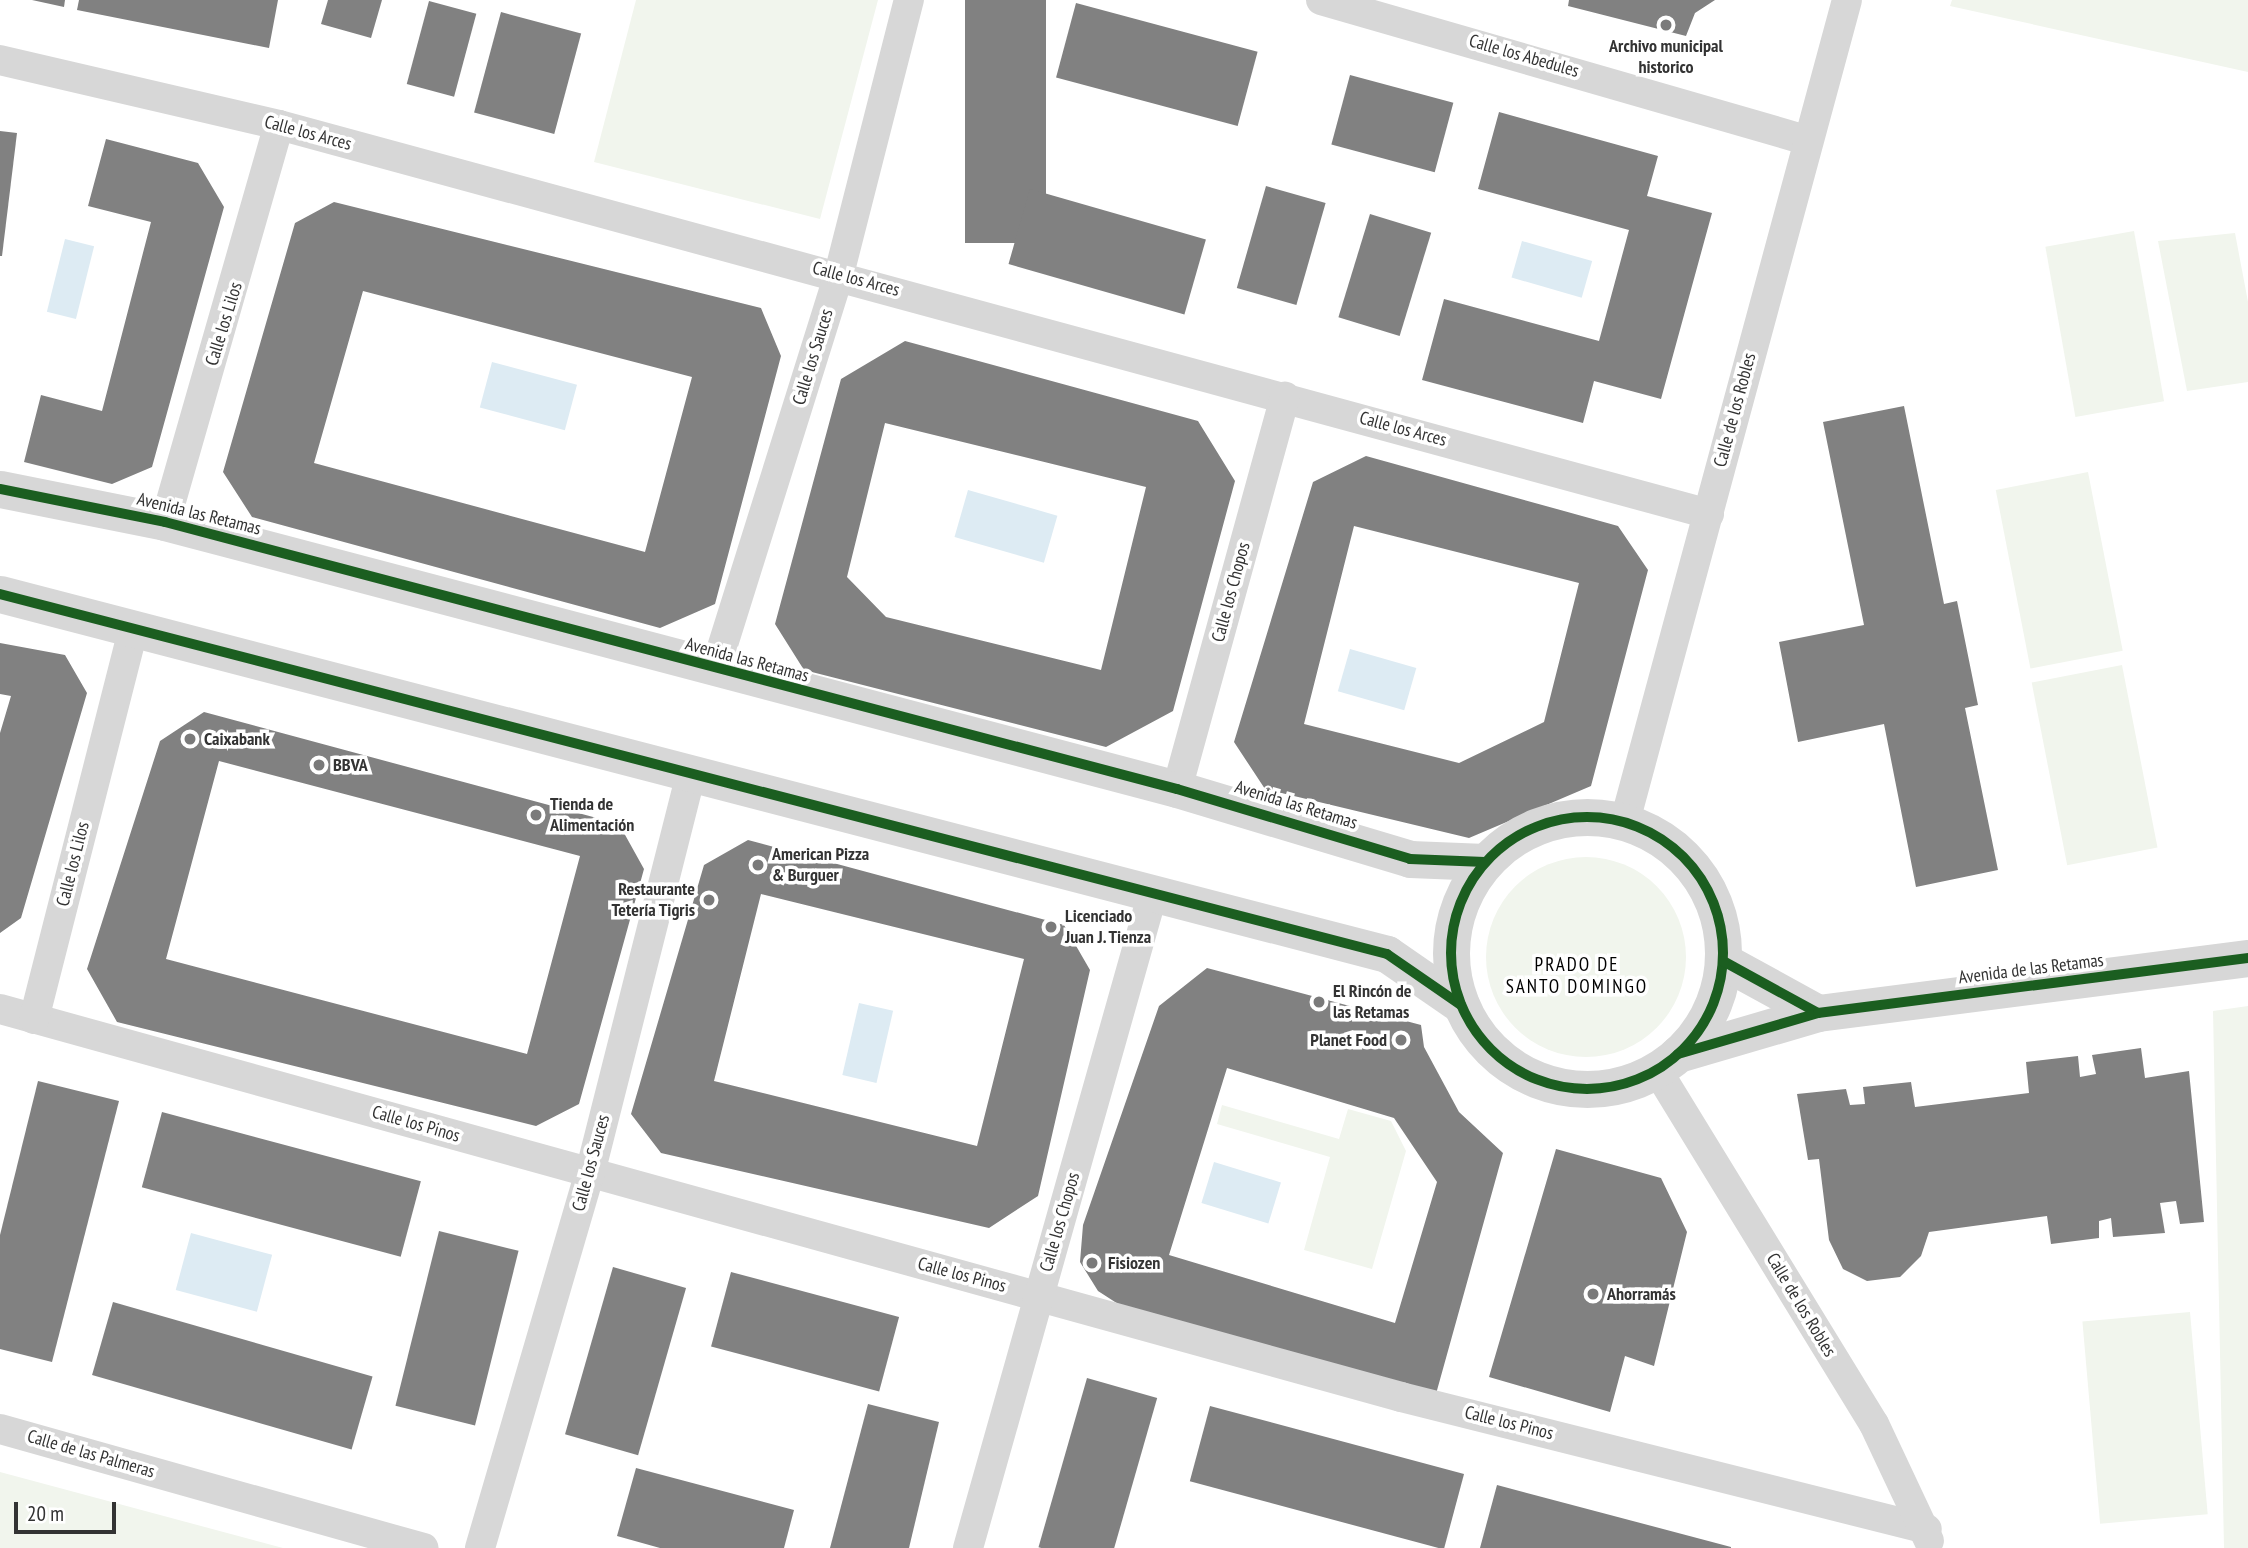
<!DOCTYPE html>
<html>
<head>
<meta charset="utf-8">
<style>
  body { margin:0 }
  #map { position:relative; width:2248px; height:1548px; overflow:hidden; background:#fff; font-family:"PT Sans Narrow",sans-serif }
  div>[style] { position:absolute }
  .green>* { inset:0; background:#f1f5ed; transform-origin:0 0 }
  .round { border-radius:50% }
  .water>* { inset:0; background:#ddebf3; transform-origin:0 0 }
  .building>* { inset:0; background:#818181; transform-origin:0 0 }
  .minor>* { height:30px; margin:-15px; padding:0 15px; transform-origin:15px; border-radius:15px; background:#d7d7d7 }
  .tertiary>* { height:37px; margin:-18.5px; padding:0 18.5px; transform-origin:18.5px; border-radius:18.5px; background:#d7d7d7 }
  .tertiary>.ring { margin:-18.5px; padding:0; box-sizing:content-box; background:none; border:37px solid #d7d7d7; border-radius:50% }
  .cycleway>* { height:10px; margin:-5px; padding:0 5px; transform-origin:5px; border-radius:5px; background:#1b5e20 }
  .cycleway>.ring { margin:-5px; padding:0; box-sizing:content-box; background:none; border:10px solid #1b5e20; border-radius:50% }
  .dots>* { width:19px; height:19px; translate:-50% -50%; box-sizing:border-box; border:4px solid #fff; border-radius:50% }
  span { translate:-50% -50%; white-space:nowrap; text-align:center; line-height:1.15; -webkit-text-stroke:7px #fff; paint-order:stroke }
  .poi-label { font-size:18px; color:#333; font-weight:700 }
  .left { translate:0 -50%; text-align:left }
  .right { translate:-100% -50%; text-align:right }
  .street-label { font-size:18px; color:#333 }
  .neighbourhood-label { font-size:19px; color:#000; letter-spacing:2px }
  .scale { position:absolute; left:14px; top:1502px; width:102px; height:32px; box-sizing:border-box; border:4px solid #333; border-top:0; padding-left:9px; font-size:21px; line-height:24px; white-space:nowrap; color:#333; -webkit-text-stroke:5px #fff; paint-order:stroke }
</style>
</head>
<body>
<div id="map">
  <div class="green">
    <i style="clip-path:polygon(636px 0,878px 0,820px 219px,594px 162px)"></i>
    <i style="clip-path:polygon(1952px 0,2248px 0,2248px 72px,1950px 6px)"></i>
    <i style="left:2134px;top:231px;width:173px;height:90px;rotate:80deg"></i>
    <i style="clip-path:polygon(2235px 233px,2248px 302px,2248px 382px,2187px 391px,2158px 241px)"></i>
    <i style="left:2088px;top:472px;width:182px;height:94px;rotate:79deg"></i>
    <i style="left:2122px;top:665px;width:186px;height:92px;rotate:79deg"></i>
    <i class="round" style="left:1486px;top:857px;width:200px;height:200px"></i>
    <i style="clip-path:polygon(2248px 1006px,2248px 1548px,2224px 1548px,2213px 1011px)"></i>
    <i style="clip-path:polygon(1222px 1105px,1339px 1139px,1348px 1109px,1391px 1121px,1406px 1151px,1372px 1269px,1304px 1250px,1330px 1157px,1217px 1124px)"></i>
    <i style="left:2190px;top:1312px;width:203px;height:108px;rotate:85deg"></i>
    <i style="clip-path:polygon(0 1472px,283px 1548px,0 1548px)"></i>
  </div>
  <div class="water">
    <i style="left:65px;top:239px;width:30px;height:75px;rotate:14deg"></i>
    <i style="left:1522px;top:241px;width:73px;height:38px;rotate:16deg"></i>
    <i style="left:492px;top:362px;width:88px;height:47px;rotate:15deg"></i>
    <i style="left:968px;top:490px;width:93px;height:49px;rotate:16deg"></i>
    <i style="left:1350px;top:649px;width:69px;height:44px;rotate:16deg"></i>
    <i style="left:859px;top:1003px;width:35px;height:74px;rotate:13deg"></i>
    <i style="left:1214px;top:1162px;width:70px;height:43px;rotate:17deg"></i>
    <i style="left:191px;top:1233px;width:84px;height:59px;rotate:15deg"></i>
  </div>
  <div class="building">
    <i style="clip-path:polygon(32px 0,65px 0,64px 7px)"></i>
    <i style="clip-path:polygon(79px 0,278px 0,269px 48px,77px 10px)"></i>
    <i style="clip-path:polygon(328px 0,382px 0,371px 38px,321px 24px)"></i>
    <i style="left:965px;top:0;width:81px;height:243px"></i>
    <i style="clip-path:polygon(1569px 0,1715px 0,1695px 13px,1686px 36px,1568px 6px)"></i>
    <i style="left:429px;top:1px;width:49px;height:86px;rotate:15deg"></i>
    <i style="left:1076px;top:3px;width:188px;height:77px;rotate:15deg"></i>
    <i style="left:501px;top:12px;width:83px;height:104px;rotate:15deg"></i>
    <i style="left:1350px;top:75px;width:107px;height:72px;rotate:15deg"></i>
    <i style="clip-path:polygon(1499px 112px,1658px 156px,1647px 196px,1712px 213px,1661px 399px,1594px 381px,1583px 423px,1422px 380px,1444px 299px,1599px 341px,1629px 230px,1478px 189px)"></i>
    <i style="clip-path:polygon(0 131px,17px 133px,2px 256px,0 256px)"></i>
    <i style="clip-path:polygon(106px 139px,198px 163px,224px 207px,152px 467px,112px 484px,24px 462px,41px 395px,102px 411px,151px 222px,88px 206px)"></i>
    <i style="left:1266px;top:186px;width:62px;height:106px;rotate:16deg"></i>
    <i style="left:1030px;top:189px;width:183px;height:78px;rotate:16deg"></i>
    <i style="clip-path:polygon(evenodd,334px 202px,761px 308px,781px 356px,715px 604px,660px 628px,252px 517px,223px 472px,295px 223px,334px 202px,363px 291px,692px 377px,645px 552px,314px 463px,363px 291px)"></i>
    <i style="left:1370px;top:214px;width:64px;height:108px;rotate:17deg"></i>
    <i style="clip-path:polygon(evenodd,905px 341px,1198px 421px,1235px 481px,1173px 711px,1106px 747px,804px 670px,775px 624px,841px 379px,905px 341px,885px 423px,1146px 487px,1101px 670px,886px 617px,847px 577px,885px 423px)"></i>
    <i style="clip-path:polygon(1904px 406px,1944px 604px,1957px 601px,1978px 705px,1965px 708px,1998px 870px,1916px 887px,1884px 724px,1798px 742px,1779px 642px,1864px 625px,1823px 422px)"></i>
    <i style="clip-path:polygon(evenodd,1366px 456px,1618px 526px,1648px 570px,1591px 786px,1469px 838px,1265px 789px,1234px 742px,1313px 482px,1366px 456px,1354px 526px,1579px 583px,1544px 722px,1459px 763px,1304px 724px,1354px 526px)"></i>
    <i style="clip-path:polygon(0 643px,65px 655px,87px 693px,21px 918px,0 933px,0 733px,11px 696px,0 694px)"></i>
    <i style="clip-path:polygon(evenodd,204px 712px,619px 824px,644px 869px,579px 1104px,536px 1126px,117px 1022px,87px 969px,160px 741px,204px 712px,219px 761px,580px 856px,527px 1054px,166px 959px,219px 761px)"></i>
    <i style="clip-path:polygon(evenodd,748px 840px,1064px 925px,1090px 970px,1038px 1196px,989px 1228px,661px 1153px,631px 1114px,704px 865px,748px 840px,761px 894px,1024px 959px,977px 1146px,714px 1081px,761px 894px)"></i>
    <i style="clip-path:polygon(evenodd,1207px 968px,1421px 1025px,1424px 1047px,1459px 1112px,1503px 1153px,1436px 1394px,1129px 1311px,1098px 1291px,1080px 1262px,1083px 1225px,1159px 1006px,1207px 968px,1227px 1068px,1394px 1118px,1437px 1182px,1395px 1323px,1169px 1255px,1227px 1068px)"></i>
    <i style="clip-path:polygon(2141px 1048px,2145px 1078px,2189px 1071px,2204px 1222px,2180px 1224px,2176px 1201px,2160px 1203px,2165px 1233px,2113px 1237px,2111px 1218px,2099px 1221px,2099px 1238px,2051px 1244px,2047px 1216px,1929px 1232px,1921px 1256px,1900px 1277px,1867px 1281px,1843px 1269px,1829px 1240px,1819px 1159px,1808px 1160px,1797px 1094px,1846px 1089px,1850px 1105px,1865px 1104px,1863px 1087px,1911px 1082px,1915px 1107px,2029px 1093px,2026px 1062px,2078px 1056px,2080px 1077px,2096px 1074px,2092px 1055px)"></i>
    <i style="clip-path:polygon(38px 1081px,119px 1101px,52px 1362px,0 1349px,0 1235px)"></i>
    <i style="left:162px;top:1112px;width:268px;height:78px;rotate:15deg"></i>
    <i style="clip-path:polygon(1556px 1149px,1661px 1178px,1687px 1232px,1654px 1366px,1625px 1356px,1610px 1412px,1489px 1377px)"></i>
    <i style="left:439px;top:1231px;width:82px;height:180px;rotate:14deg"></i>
    <i style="left:613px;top:1267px;width:76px;height:174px;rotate:16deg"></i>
    <i style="left:731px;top:1272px;width:174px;height:77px;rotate:15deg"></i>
    <i style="left:113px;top:1302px;width:270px;height:76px;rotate:16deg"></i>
    <i style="left:1087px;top:1378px;width:73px;height:176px;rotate:16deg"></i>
    <i style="clip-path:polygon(868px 1404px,939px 1422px,909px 1548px,830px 1548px)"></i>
    <i style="left:1210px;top:1406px;width:263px;height:78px;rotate:15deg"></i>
    <i style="clip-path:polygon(636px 1468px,794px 1510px,784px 1548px,660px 1548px,617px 1536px)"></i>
    <i style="clip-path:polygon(1497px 1485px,1731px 1547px,1731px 1548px,1480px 1548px)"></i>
  </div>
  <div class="minor">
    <i style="left:1321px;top:0;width:505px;rotate:16.1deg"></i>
    <i style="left:0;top:60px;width:286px;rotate:13.1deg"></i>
    <i style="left:279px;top:125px;width:1482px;rotate:15.22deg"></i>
    <i style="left:165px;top:522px;width:413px;rotate:-74deg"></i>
    <i style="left:715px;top:670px;width:415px;rotate:-72.6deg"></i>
    <i style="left:839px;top:274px;width:283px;rotate:-75.7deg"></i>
    <i style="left:1177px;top:789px;width:407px;rotate:-74.6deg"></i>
    <i style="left:1625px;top:821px;width:850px;rotate:-74.87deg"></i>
    <i style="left:0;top:1009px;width:1454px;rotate:15.48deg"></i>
    <i style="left:1401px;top:1397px;width:542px;rotate:14.09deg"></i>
    <i style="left:34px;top:1019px;width:405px;rotate:-75.7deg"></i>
    <i style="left:1657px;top:1070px;width:415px;rotate:58.5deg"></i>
    <i style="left:1874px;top:1424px;width:129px;rotate:64.8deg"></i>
    <i style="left:0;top:1429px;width:440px;rotate:15.7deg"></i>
    <i style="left:480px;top:1548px;width:391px;rotate:-73.7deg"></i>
    <i style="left:590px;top:1173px;width:411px;rotate:-75.8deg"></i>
    <i style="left:968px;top:1548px;width:677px;rotate:-74.24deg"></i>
  </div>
  <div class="tertiary">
    <i style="left:0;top:489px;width:168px;rotate:11.3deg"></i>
    <i style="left:165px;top:522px;width:1047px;rotate:14.78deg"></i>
    <i style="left:1177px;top:789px;width:243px;rotate:16.7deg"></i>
    <i style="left:1410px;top:859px;width:75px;rotate:2.3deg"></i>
    <i style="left:0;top:594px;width:1433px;rotate:14.55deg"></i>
    <i style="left:1387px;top:954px;width:90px;rotate:34.6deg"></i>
    <i class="ring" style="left:1451px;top:817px;width:235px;height:235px"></i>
    <i style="left:1723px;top:961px;width:108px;rotate:28.7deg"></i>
    <i style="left:1678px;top:1054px;width:146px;rotate:-16.3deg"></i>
    <i style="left:1818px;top:1013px;width:434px;rotate:-7.3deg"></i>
  </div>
  <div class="cycleway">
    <i style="left:0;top:489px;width:168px;rotate:11.3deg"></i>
    <i style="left:165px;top:522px;width:1047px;rotate:14.78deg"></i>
    <i style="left:1177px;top:789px;width:243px;rotate:16.7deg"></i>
    <i style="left:1410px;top:859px;width:75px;rotate:2.3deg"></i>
    <i style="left:0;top:594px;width:1433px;rotate:14.55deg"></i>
    <i style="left:1387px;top:954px;width:90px;rotate:34.6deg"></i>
    <i class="ring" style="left:1451px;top:817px;width:262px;height:262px"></i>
    <i style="left:1723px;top:961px;width:108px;rotate:28.7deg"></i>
    <i style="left:1678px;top:1054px;width:146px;rotate:-16.3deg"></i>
    <i style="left:1818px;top:1013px;width:434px;rotate:-7.3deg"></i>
  </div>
  <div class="dots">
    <i style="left:1666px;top:25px;background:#7a7a7a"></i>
    <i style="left:190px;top:739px;background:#7a7a7a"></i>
    <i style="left:319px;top:765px;background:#7a7a7a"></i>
    <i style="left:536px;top:815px;background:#7a7a7a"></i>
    <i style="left:758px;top:865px;background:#7a7a7a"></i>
    <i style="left:709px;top:900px;background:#7a7a7a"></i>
    <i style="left:1051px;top:927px;background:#7a7a7a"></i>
    <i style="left:1319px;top:1002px;background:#7a7a7a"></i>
    <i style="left:1401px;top:1040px;background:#7a7a7a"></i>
    <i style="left:1092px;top:1263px;background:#7a7a7a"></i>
    <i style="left:1593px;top:1294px;background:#7a7a7a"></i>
  </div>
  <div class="poi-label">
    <span style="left:1666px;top:57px">Archivo municipal<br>historico</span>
    <span class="left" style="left:204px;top:739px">Caixabank</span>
    <span class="left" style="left:333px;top:765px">BBVA</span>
    <span class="left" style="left:550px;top:815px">Tienda de<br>Alimentación</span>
    <span class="left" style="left:772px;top:865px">American Pizza<br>&amp; Burguer</span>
    <span class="right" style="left:695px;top:900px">Restaurante<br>Tetería Tigris</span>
    <span class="left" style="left:1065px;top:927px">Licenciado<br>Juan J. Tienza</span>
    <span class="left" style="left:1333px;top:1002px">El Rincón de<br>las Retamas</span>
    <span class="right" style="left:1387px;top:1040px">Planet Food</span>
    <span class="left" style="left:1108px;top:1263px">Fisiozen</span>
    <span class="left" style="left:1607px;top:1294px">Ahorramás</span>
  </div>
  <div class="street-label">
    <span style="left:1524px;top:56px;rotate:16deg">Calle los Abedules</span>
    <span style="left:308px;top:133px;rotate:15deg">Calle los Arces</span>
    <span style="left:856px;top:279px;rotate:15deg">Calle los Arces</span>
    <span style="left:224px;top:324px;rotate:-73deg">Calle los Lilos</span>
    <span style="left:813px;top:357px;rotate:-73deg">Calle los Sauces</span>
    <span style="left:1735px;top:410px;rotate:-75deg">Calle de los Robles</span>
    <span style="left:1403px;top:429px;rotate:15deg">Calle los Arces</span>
    <span style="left:199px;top:514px;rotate:14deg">Avenida las Retamas</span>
    <span style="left:1231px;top:592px;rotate:-75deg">Calle los Chopos</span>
    <span style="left:747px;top:660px;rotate:15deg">Avenida las Retamas</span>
    <span style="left:1296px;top:805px;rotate:17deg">Avenida las Retamas</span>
    <span style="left:73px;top:864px;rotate:-76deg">Calle los Lilos</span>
    <span style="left:2031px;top:969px;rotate:-7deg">Avenida de las Retamas</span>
    <span style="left:416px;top:1124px;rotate:16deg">Calle los Pinos</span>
    <span style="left:591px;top:1163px;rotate:-75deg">Calle los Sauces</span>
    <span style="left:1060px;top:1222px;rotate:-74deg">Calle los Chopos</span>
    <span style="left:962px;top:1275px;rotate:15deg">Calle los Pinos</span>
    <span style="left:1801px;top:1305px;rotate:59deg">Calle de los Robles</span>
    <span style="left:1509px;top:1423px;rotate:14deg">Calle los Pinos</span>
    <span style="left:91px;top:1454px;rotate:16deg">Calle de las Palmeras</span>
  </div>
  <div class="neighbourhood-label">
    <span style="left:1577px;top:976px">PRADO DE<br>SANTO DOMINGO</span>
  </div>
  <div class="scale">20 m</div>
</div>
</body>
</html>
